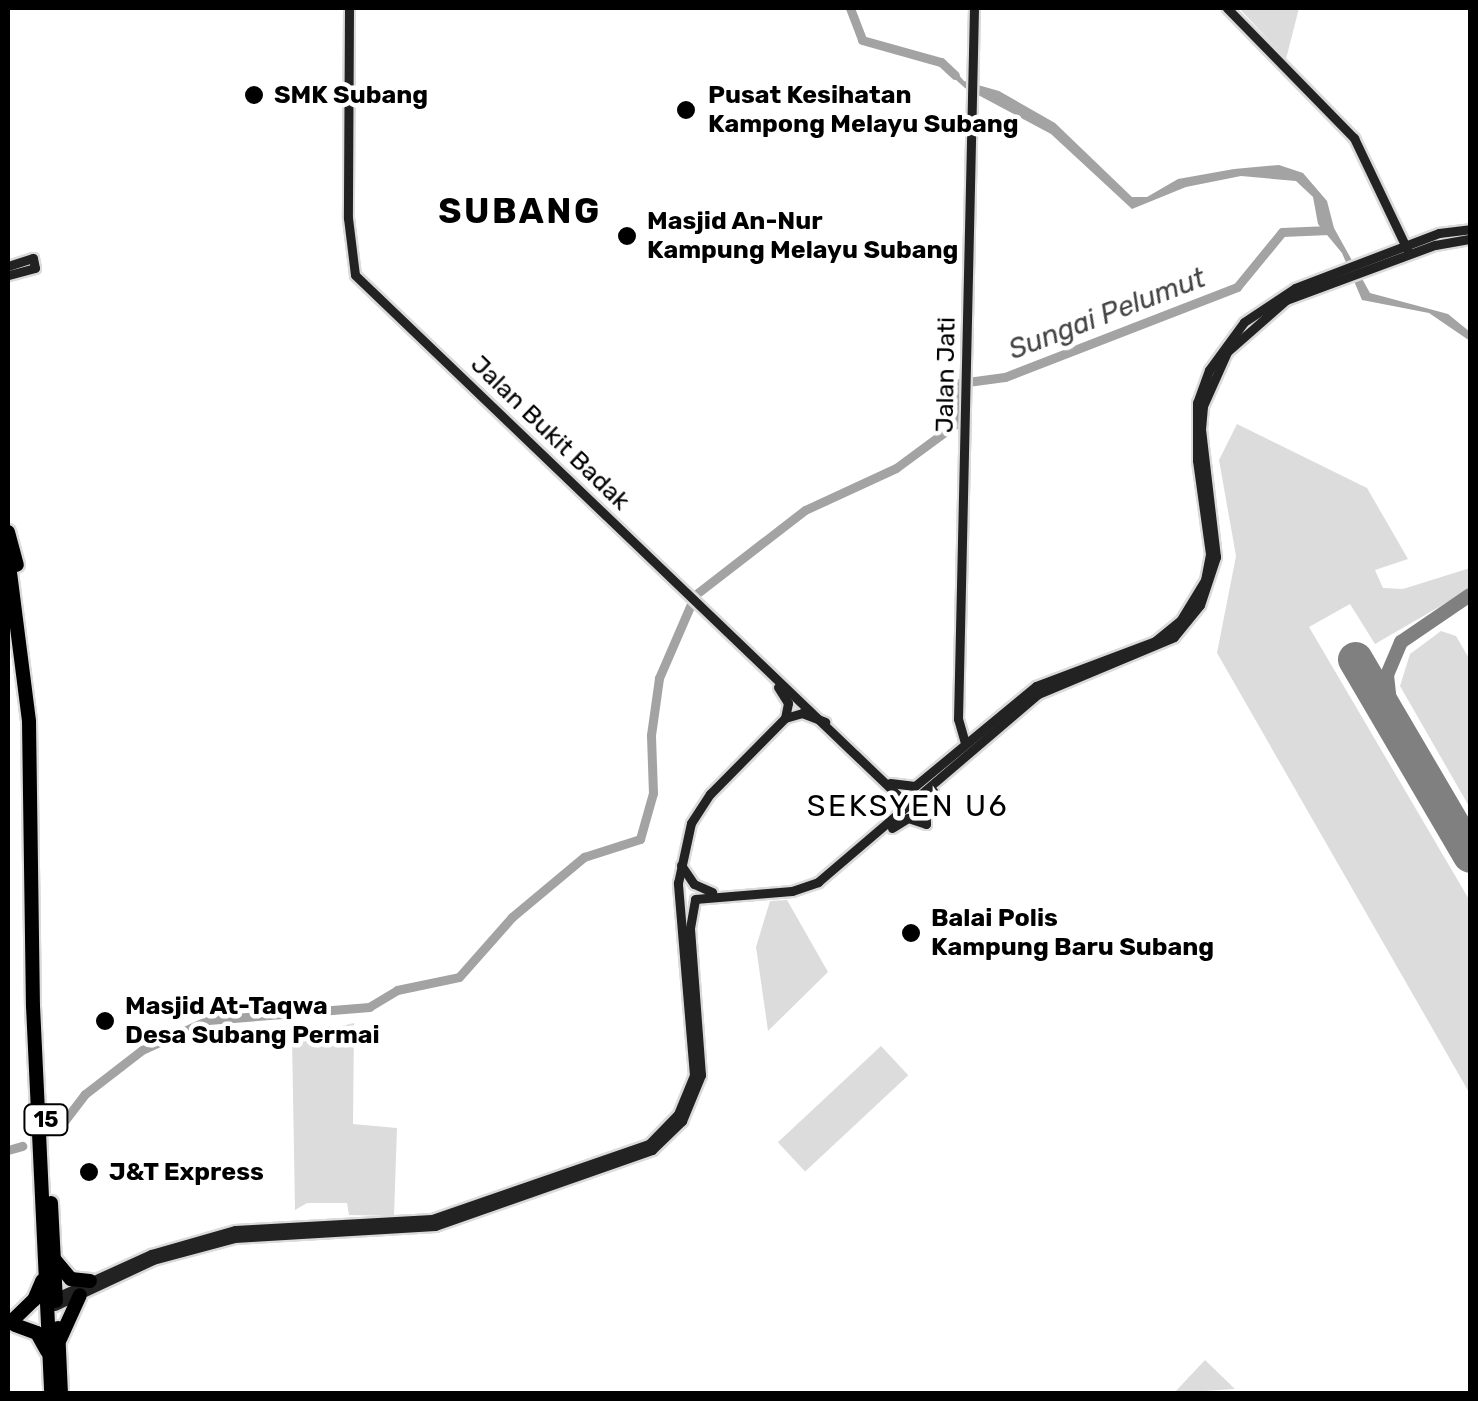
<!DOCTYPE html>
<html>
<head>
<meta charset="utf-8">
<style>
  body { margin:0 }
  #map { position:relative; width:1478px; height:1401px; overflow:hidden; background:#fff; font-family:Rubik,sans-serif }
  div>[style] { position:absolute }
  .green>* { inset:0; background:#dcdcdc; transform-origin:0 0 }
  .water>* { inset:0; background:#a3a3a3 }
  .river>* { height:9px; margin:-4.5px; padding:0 4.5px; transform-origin:4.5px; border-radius:4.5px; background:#a3a3a3 }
  .taxiway>* { height:14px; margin:-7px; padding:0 7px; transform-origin:7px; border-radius:7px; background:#808080 }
  .runway>* { height:35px; margin:-17.5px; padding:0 17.5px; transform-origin:17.5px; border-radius:17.5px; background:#808080 }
  .roads { filter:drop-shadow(2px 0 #dbdbdb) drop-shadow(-2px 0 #dbdbdb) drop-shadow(0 2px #dbdbdb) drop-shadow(0 -2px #dbdbdb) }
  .secondary>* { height:9px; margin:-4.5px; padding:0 4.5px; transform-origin:4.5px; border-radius:4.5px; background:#222 }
  .highway>* { height:14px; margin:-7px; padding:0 7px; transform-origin:7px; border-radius:7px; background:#000 }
  .dots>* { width:28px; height:28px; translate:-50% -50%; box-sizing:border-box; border:5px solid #fff; border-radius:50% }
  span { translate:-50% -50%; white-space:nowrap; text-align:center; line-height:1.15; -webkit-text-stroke:9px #fff; paint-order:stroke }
  .shield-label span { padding:2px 8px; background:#fff; border:2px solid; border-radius:8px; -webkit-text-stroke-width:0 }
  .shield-label { font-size:22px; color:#000; font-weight:700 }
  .poi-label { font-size:25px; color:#000; font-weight:700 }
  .left { translate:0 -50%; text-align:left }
  .street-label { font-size:25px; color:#000 }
  .water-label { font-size:28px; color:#444; font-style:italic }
  .quarter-label { font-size:30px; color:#000; letter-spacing:2.5px }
  .district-label { font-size:35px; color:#000; font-weight:700; letter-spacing:2.5px }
  .frame { position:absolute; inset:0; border:10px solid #000; pointer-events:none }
</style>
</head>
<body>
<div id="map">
  <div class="green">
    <i style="clip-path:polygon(1239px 8px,1299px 8px,1286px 59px)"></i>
    <i style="clip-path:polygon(1237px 424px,1367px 488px,1408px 559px,1375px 570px,1383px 588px,1403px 589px,1470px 568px,1470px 589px,1375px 644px,1350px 604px,1309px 627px,1470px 901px,1470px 1094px,1217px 653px,1236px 556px,1219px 460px)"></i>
    <i style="clip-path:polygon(1441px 631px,1456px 636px,1470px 660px,1470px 808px,1400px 686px,1410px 654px)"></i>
    <i style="clip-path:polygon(787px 900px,828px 972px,768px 1031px,756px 947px,770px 901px)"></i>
    <i style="clip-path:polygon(354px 1023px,353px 1124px,397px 1128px,394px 1216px,349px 1215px,347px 1203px,307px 1203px,295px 1210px,292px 1038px)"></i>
    <i style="left:881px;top:1046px;width:40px;height:141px;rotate:47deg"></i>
    <i style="clip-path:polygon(1205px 1360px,1235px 1389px,1174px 1393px)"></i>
  </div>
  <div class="water">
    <i style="clip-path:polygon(951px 66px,964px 81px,999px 91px,1055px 123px,1132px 197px,1147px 197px,1178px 179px,1234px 169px,1279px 165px,1303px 173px,1327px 201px,1334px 228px,1370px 293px,1448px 314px,1470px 332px,1470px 341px,1429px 313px,1362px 300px,1342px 253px,1318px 224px,1313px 197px,1296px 181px,1241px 176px,1186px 187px,1132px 209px,1051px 134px,965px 88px,945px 70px)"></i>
  </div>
  <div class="river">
    <i style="left:850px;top:8px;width:34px;rotate:69deg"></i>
    <i style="left:862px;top:40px;width:82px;rotate:15.6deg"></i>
    <i style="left:941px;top:62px;width:19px;rotate:43deg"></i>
    <i style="left:59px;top:1128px;width:43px;rotate:-52.6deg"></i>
    <i style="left:85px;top:1094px;width:72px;rotate:-37.7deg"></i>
    <i style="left:142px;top:1050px;width:72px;rotate:-24.4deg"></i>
    <i style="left:208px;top:1020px;width:162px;rotate:-4.6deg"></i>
    <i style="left:369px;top:1007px;width:33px;rotate:-31deg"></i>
    <i style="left:397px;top:990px;width:63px;rotate:-11.8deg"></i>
    <i style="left:459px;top:977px;width:80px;rotate:-48.5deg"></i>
    <i style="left:512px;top:917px;width:94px;rotate:-39.8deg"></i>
    <i style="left:584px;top:857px;width:59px;rotate:-17.8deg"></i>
    <i style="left:640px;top:839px;width:48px;rotate:-74.2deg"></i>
    <i style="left:653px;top:793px;width:58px;rotate:-92deg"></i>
    <i style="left:651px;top:735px;width:58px;rotate:-82deg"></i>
    <i style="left:659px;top:678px;width:90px;rotate:-66.6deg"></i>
    <i style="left:695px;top:595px;width:139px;rotate:-37.7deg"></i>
    <i style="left:805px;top:510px;width:100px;rotate:-24.8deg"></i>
    <i style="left:896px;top:468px;width:76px;rotate:-36.4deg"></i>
    <i style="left:957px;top:423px;width:40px;rotate:-85.7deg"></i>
    <i style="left:960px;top:383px;width:45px;rotate:-7.6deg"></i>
    <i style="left:1005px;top:377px;width:249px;rotate:-21.2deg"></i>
    <i style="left:1237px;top:287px;width:71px;rotate:-50.7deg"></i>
    <i style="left:1282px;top:232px;width:47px;rotate:-2.4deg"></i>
    <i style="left:8px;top:1150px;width:15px;rotate:-16deg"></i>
  </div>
  <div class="taxiway">
    <i style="left:1392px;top:721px;width:46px;rotate:-96.2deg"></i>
    <i style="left:1387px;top:675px;width:36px;rotate:-67deg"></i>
    <i style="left:1401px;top:642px;width:83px;rotate:-34.3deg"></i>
  </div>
  <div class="runway">
    <i style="left:1355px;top:659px;width:227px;rotate:59.6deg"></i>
  </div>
  <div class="roads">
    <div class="secondary">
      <i style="left:349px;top:8px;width:210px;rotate:90.3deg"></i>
      <i style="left:348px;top:218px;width:57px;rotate:83deg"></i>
      <i style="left:355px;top:275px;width:767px;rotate:43.79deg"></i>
      <i style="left:1227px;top:8px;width:182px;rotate:45.7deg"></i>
      <i style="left:1354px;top:138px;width:125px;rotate:64.5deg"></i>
      <i style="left:8px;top:266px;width:26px;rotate:-18deg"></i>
      <i style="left:33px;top:258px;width:10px;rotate:79deg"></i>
      <i style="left:35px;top:268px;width:28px;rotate:165deg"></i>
      <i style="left:778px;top:687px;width:19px;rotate:58deg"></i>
      <i style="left:788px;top:703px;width:15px;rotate:101deg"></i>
      <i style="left:965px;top:743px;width:25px;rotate:-106deg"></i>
      <i style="left:958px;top:719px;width:711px;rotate:-88.71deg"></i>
      <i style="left:890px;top:783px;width:25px;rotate:7deg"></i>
      <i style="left:915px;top:786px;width:157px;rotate:-39.6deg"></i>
      <i style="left:1036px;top:686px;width:127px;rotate:-20.7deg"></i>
      <i style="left:1155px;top:641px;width:32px;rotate:-39deg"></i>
      <i style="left:1180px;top:621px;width:48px;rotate:-58.6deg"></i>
      <i style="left:1205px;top:580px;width:26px;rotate:-79deg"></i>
      <i style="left:1210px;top:554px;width:95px;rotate:-97.9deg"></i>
      <i style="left:1197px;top:460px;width:57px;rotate:-90deg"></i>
      <i style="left:1197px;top:403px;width:35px;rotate:-70deg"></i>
      <i style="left:1209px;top:370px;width:59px;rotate:-53.9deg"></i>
      <i style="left:1244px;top:322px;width:61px;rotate:-33.7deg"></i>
      <i style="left:1295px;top:288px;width:154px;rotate:-20.9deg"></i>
      <i style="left:1439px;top:233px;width:31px;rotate:-7deg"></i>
      <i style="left:892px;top:828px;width:19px;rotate:-32deg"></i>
      <i style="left:908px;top:818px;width:19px;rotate:18deg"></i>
      <i style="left:926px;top:824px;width:23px;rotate:-92deg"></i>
      <i style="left:925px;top:801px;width:13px;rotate:-51deg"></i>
      <i style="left:681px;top:865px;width:23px;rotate:56deg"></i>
      <i style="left:694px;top:884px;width:20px;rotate:24deg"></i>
      <i style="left:54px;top:1298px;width:107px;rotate:-24.4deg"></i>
      <i style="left:151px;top:1254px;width:87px;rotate:-15.9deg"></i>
      <i style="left:235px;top:1230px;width:197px;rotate:-3.2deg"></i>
      <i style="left:432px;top:1219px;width:230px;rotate:-19.1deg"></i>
      <i style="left:649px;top:1144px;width:42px;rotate:-46deg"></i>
      <i style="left:678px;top:1114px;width:42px;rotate:-67.7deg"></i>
      <i style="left:694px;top:1075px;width:193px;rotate:-94.8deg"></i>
      <i style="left:678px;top:883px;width:61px;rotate:-77.8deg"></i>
      <i style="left:691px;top:823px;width:35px;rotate:-57deg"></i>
      <i style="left:710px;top:794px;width:107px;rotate:-45.4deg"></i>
      <i style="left:785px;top:718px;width:18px;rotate:-16deg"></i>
      <i style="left:802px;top:713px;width:25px;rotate:21deg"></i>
      <i style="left:55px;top:1306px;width:108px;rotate:-25.1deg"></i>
      <i style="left:153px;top:1260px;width:85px;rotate:-15deg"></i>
      <i style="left:235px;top:1238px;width:200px;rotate:-3.4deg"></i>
      <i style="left:435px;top:1226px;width:230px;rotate:-19.3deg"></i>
      <i style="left:652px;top:1150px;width:42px;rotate:-44deg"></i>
      <i style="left:682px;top:1121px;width:50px;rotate:-67.6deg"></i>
      <i style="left:701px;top:1075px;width:147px;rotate:-94.3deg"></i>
      <i style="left:690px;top:928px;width:29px;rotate:-80deg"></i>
      <i style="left:695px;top:899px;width:97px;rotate:-4.7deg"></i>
      <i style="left:792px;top:891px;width:28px;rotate:-19deg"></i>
      <i style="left:818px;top:882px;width:289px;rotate:-40.5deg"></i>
      <i style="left:1038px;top:694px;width:147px;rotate:-22.7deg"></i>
      <i style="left:1174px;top:637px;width:41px;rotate:-50.9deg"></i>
      <i style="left:1200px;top:605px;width:51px;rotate:-71.6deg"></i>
      <i style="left:1216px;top:557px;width:129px;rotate:-96.7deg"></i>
      <i style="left:1201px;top:429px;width:23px;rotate:-85deg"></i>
      <i style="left:1203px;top:406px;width:59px;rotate:-66deg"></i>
      <i style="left:1227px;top:352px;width:79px;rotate:-41.4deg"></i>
      <i style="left:1286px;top:300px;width:159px;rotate:-20.3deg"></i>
      <i style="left:1435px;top:245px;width:36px;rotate:-10deg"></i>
    </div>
    <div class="highway">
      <i style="left:8px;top:532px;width:34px;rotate:75deg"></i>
      <i style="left:8px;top:557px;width:166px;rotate:82.7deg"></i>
      <i style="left:29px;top:722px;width:284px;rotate:89.2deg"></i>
      <i style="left:33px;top:1006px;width:388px;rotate:87.3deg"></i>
      <i style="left:51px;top:1203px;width:98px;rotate:87.1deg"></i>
      <i style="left:54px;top:1259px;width:26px;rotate:50deg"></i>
      <i style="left:71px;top:1279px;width:19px;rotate:6deg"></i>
      <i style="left:14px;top:1319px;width:28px;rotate:-44deg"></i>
      <i style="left:34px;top:1300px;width:21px;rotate:-67deg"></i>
      <i style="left:15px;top:1325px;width:23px;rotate:20deg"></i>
      <i style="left:37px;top:1333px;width:21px;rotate:61deg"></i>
      <i style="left:58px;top:1328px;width:66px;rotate:87.4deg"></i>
      <i style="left:60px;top:1339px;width:48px;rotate:-65.6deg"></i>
    </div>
  </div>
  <div class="dots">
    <i style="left:254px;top:95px;background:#000"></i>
    <i style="left:686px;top:110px;background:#000"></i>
    <i style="left:627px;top:236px;background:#000"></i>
    <i style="left:911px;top:933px;background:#000"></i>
    <i style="left:105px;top:1021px;background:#000"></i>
    <i style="left:89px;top:1172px;background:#000"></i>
  </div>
  <div class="shield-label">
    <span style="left:46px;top:1120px">15</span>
  </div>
  <div class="poi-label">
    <span class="left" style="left:274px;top:95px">SMK Subang</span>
    <span class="left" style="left:708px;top:110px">Pusat Kesihatan<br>Kampong Melayu Subang</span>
    <span class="left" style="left:647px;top:236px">Masjid An-Nur<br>Kampung Melayu Subang</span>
    <span class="left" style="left:931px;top:933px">Balai Polis<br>Kampung Baru Subang</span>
    <span class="left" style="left:125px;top:1021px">Masjid At-Taqwa<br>Desa Subang Permai</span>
    <span class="left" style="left:109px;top:1172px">J&amp;T Express</span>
  </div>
  <div class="street-label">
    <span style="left:946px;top:375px;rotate:-89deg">Jalan Jati</span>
    <span style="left:550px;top:433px;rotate:44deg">Jalan Bukit Badak</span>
  </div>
  <div class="water-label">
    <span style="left:1107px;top:314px;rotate:-21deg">Sungai Pelumut</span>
  </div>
  <div class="quarter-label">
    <span style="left:908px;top:806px">SEKSYEN U6</span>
  </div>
  <div class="district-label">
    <span style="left:520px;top:211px">SUBANG</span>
  </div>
  <div class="frame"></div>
</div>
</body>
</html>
